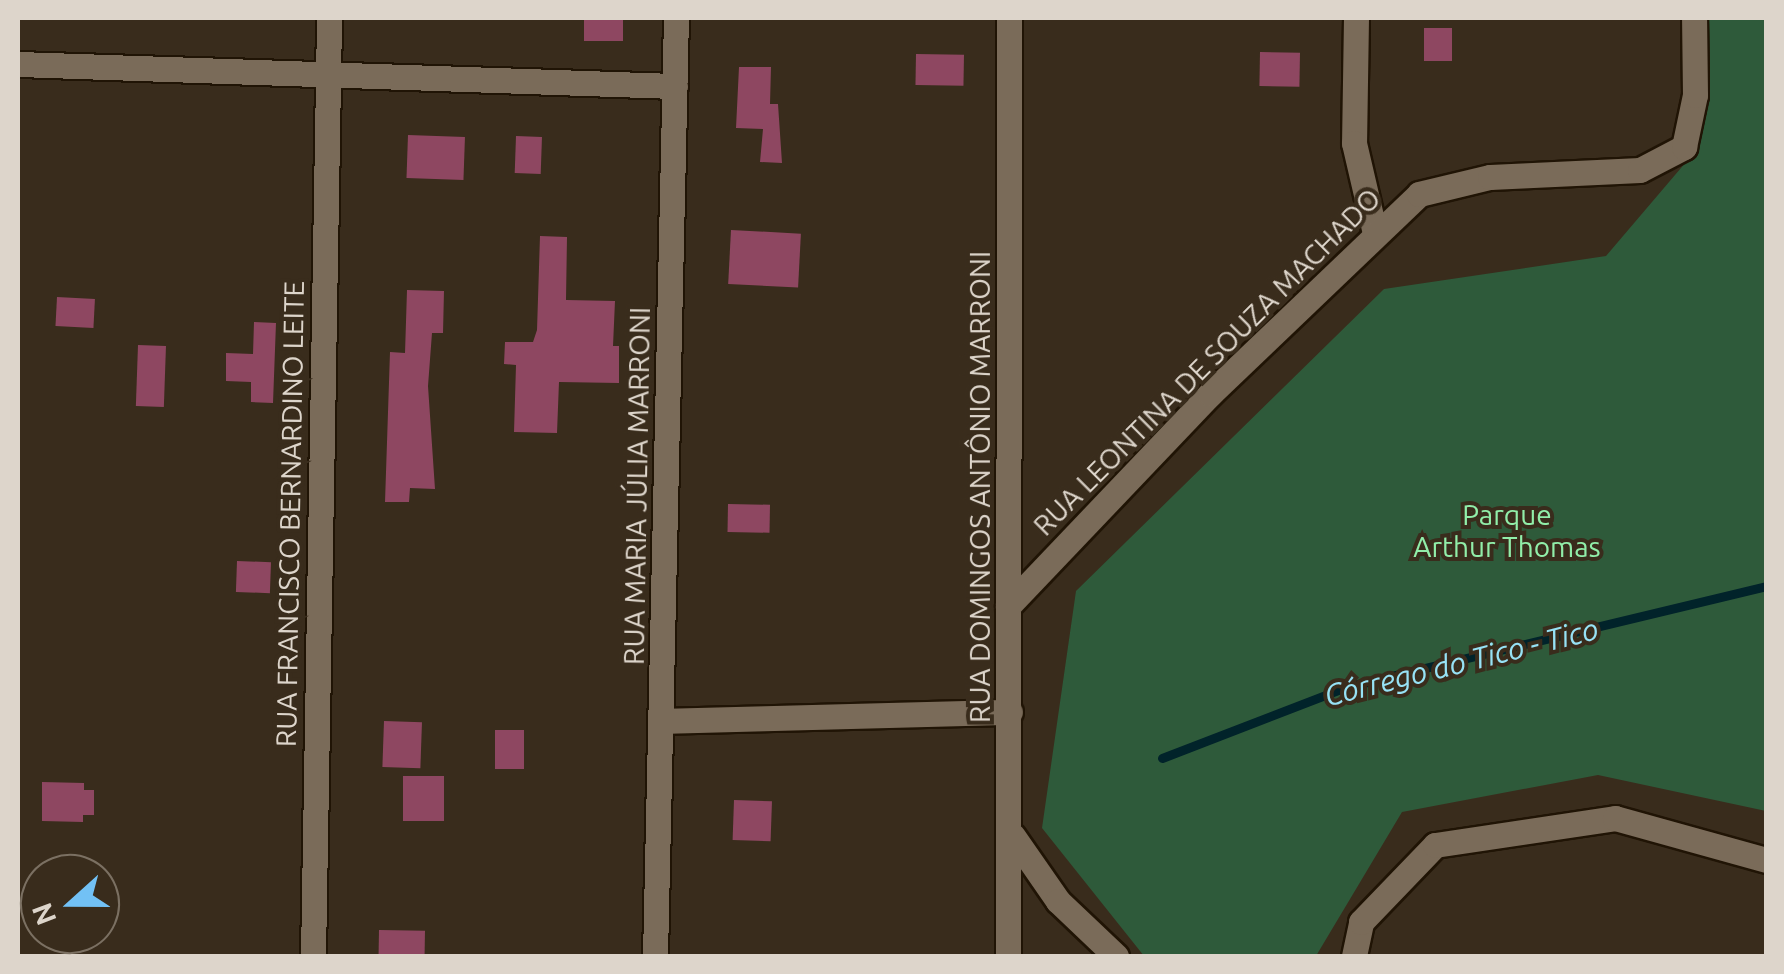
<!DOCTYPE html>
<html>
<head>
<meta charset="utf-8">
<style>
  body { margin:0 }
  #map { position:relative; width:1784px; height:974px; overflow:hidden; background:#392c1c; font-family:Ubuntu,sans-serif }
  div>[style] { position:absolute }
  .green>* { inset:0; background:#2e5a3a }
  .stream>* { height:9px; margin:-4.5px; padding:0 4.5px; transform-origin:4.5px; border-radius:4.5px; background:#01232a }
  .building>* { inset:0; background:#8e4761; transform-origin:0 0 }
  .roads { filter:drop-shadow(2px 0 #201405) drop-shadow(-2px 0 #201405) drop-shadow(0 2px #201405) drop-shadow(0 -2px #201405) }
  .street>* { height:25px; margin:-12.5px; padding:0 12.5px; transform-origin:12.5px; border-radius:12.5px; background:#7a6b59 }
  span { translate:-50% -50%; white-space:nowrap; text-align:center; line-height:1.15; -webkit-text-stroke:8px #392c1c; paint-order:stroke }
  .street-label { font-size:28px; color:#ddd5cb }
  .park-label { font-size:28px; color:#91eea9 }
  .water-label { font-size:30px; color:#97e2f5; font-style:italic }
  .frame { position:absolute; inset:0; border:20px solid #ddd5cb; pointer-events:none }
  .north { position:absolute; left:20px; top:854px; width:100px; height:100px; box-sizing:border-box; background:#392c1c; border:2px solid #7b7062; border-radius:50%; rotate:249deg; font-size:28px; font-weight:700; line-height:40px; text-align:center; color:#ddd5cb }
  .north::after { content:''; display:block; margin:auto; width:35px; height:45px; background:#72c1f5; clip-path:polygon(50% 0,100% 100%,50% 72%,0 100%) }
</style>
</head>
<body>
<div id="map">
  <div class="green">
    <i style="clip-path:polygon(1709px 18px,1766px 18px,1766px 811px,1598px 775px,1402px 812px,1316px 956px,1144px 956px,1042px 828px,1076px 591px,1384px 289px,1606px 256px,1698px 148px)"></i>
  </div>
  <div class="stream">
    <i style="left:1162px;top:758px;width:197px;rotate:-21.1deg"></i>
    <i style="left:1346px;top:687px;width:432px;rotate:-13.5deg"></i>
  </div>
  <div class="building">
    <i style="left:584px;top:18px;width:39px;height:23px"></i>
    <i style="left:1424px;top:28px;width:28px;height:33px"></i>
    <i style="left:1260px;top:52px;width:40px;height:34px;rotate:1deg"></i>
    <i style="left:916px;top:54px;width:48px;height:31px;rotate:1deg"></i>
    <i style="clip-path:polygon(739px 67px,771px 67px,770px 104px,778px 104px,782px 163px,760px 162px,763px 129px,736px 128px)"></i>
    <i style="left:408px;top:135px;width:57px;height:43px;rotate:2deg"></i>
    <i style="left:516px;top:136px;width:26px;height:37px;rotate:2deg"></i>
    <i style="left:731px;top:230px;width:70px;height:54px;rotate:3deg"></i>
    <i style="clip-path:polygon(540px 236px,567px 237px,566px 300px,615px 301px,613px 346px,619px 346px,619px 383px,559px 382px,557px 433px,514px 432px,516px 365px,504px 364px,505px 342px,533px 342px,537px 330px)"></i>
    <i style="clip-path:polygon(407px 290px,444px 291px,443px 333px,432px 333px,428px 386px,435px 489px,410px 488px,409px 502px,385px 502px,390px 352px,405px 353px)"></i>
    <i style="left:57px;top:297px;width:38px;height:29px;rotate:3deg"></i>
    <i style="clip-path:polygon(254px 322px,276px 323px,273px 403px,251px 402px,251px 382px,226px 381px,226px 353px,253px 354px)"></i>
    <i style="left:138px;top:345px;width:28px;height:61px;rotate:2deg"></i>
    <i style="left:728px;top:504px;width:42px;height:28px;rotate:1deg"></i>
    <i style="left:237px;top:561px;width:34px;height:31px;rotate:2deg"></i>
    <i style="left:384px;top:721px;width:38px;height:46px;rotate:2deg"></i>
    <i style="left:495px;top:730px;width:29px;height:39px"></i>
    <i style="left:403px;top:776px;width:41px;height:45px"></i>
    <i style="clip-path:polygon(42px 782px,84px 783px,84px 790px,94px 790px,94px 815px,83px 815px,83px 822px,42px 821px)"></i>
    <i style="left:734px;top:800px;width:38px;height:40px;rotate:2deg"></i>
    <i style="left:379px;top:930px;width:46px;height:26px;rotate:1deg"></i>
  </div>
  <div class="roads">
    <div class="street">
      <i style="left:1356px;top:18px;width:125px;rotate:90.9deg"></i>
      <i style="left:1354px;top:143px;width:92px;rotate:76.9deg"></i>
      <i style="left:18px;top:64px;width:657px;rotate:1.92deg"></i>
      <i style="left:1008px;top:606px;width:293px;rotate:-46.4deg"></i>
      <i style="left:1210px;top:394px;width:289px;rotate:-43.7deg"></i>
      <i style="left:1419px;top:194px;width:73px;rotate:-13.5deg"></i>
      <i style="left:1490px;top:177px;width:150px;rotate:-2.7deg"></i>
      <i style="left:1640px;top:170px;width:50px;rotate:-27.6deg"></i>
      <i style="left:1684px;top:147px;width:53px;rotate:-78.1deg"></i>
      <i style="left:1695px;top:95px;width:77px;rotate:-90.7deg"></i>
      <i style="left:662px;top:721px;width:348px;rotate:-1.5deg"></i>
      <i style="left:1013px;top:836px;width:79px;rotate:55.3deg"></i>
      <i style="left:1058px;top:901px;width:80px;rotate:43.5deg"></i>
      <i style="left:313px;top:956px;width:938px;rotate:-89.02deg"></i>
      <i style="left:655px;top:956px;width:938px;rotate:-88.72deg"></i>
      <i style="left:1008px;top:956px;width:938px;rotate:-89.94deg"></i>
      <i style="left:1354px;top:956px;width:35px;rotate:-78deg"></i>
      <i style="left:1361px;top:922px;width:107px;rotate:-46.1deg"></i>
      <i style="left:1435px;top:845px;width:182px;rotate:-8.5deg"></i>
      <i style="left:1615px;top:818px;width:157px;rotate:15.5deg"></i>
    </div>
  </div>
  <div class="street-label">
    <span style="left:1207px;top:362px;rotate:-45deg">RUA LEONTINA DE SOUZA MACHADO</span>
    <span style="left:637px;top:486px;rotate:-89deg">RUA MARIA JÚLIA MARRONI</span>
    <span style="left:980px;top:487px;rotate:-90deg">RUA DOMINGOS ANTÔNIO MARRONI</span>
    <span style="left:290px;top:514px;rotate:-89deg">RUA FRANCISCO BERNARDINO LEITE</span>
  </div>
  <div class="park-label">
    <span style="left:1507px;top:531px">Parque<br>Arthur Thomas</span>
  </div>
  <div class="water-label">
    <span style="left:1461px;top:662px;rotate:-14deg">Córrego do Tico - Tico</span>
  </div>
  <div class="frame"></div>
  <div class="north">N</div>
</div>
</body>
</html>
